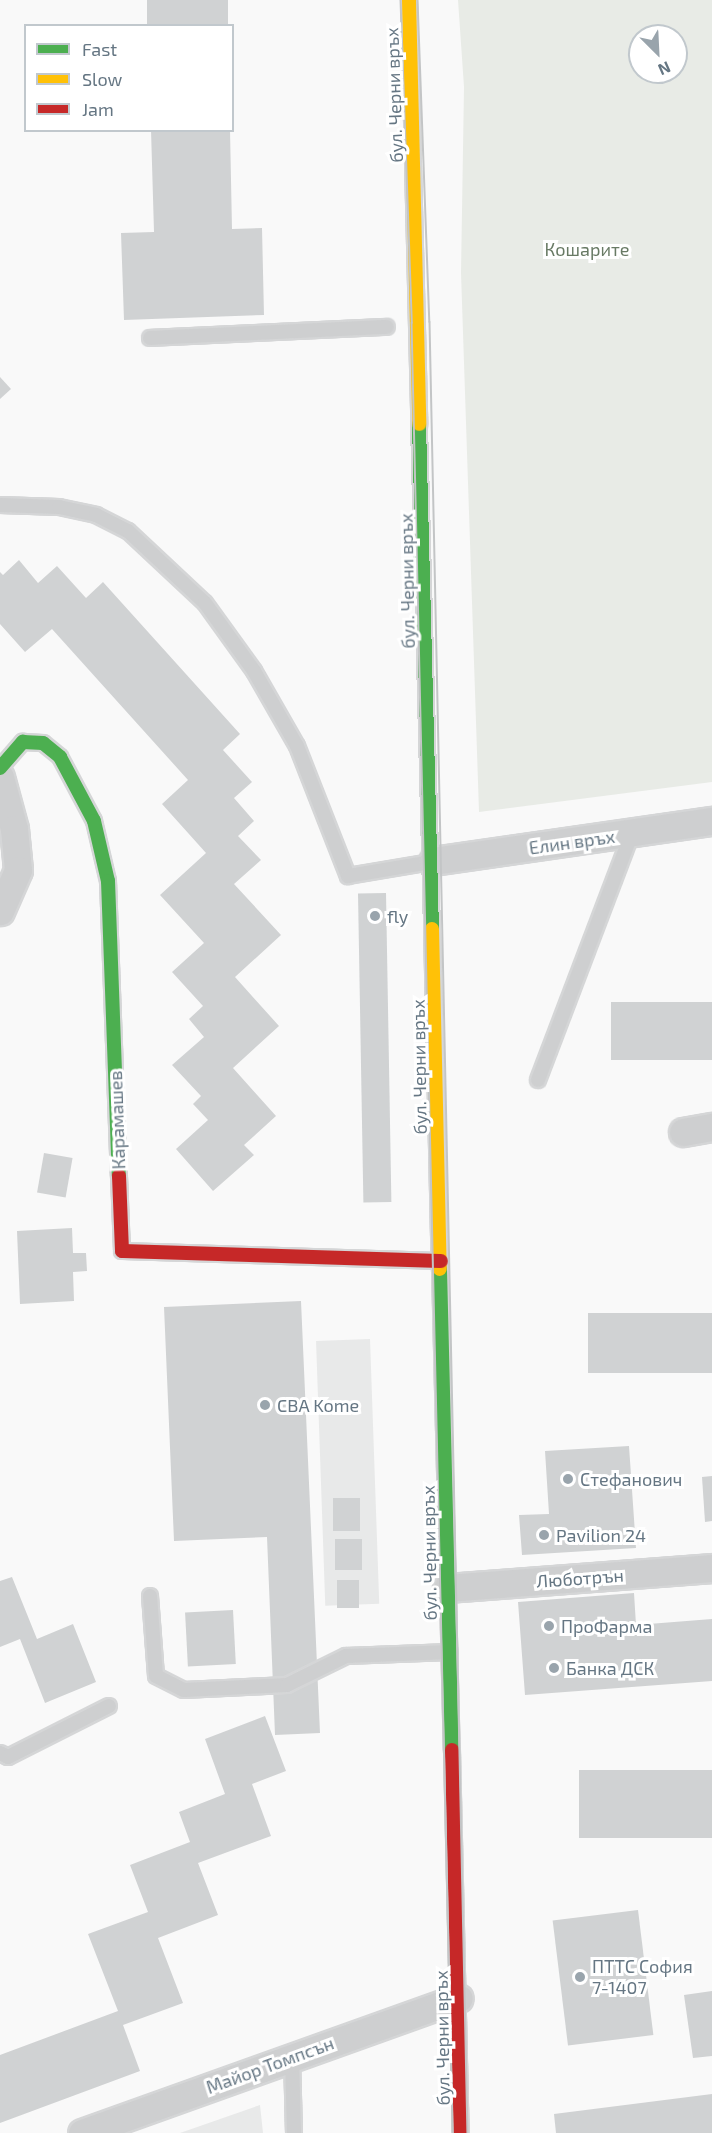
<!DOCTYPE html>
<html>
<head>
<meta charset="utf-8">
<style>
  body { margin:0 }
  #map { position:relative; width:712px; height:2133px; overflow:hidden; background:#f9f9f9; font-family:"Exo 2",sans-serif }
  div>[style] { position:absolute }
  .built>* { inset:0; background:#e8e9e9; transform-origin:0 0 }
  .green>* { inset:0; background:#e8ebe6 }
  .building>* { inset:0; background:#d0d2d3; transform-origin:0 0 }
  .roads { filter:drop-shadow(2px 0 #d5d6d7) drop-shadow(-2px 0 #d5d6d7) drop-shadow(0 2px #d5d6d7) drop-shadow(0 -2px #d5d6d7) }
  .lane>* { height:14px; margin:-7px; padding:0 7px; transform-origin:7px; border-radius:7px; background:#cecfd0 }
  .street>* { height:27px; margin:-13.5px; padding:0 13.5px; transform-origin:13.5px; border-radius:13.5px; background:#cecfd0 }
  .fast>* { height:14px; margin:-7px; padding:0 7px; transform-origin:7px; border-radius:7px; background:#4caf50 }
  .slow>* { height:14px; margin:-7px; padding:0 7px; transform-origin:7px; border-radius:7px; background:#ffc107 }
  .jam>* { height:14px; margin:-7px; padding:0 7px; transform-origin:7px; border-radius:7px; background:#c62828 }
  .tram>* { height:1.5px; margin:-0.75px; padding:0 0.75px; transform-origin:0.75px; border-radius:0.75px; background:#c3c5c6 }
  .dots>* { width:16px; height:16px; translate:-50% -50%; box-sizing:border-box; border:3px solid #fff; border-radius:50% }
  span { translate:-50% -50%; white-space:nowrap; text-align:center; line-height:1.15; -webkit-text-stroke:6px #fff; paint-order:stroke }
  .street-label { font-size:18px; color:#657683 }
  .park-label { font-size:18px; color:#687a64 }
  .poi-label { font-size:18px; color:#657683 }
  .left { translate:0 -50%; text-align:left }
  .legend { position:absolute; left:24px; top:24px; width:210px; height:108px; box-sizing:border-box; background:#fff; border:2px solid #c1c8cd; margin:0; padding:8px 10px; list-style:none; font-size:18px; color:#657683 }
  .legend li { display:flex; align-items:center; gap:12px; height:30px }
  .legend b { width:30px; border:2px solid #c1c8cd }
  .north { position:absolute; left:628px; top:24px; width:60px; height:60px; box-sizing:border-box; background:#fff; border:2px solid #c1c8cd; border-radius:50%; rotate:156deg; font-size:16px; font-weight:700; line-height:24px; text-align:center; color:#657683 }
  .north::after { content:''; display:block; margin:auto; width:21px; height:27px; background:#99a4ac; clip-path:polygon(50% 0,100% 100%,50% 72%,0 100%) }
</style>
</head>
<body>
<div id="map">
  <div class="built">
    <i style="left:370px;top:1339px;width:265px;height:54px;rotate:88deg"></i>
    <i style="clip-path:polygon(260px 2105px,263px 2133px,180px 2133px)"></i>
  </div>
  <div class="green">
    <i style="clip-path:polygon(evenodd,458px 0,712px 0,712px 782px,479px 812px,461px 273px,464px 87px,458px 0,640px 36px,676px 36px,676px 72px,640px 72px,640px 36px)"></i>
  </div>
  <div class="building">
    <i style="left:147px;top:0;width:81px;height:26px"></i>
    <i style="clip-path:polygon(151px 130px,230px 130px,232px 229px,262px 228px,264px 315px,124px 320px,121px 233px,154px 232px)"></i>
    <i style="clip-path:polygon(0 377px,11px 389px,0 399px)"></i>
    <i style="clip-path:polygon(19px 560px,38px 583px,57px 566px,86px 598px,103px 582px,240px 734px,223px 750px,252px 782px,234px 798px,254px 821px,238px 836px,261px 860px,234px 884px,281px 935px,235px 977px,279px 1026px,233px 1068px,276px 1116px,244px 1145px,254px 1155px,213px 1191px,176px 1149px,208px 1120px,193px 1104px,201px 1096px,172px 1065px,204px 1037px,189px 1019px,203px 1006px,172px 972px,204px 943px,160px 895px,206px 853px,162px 804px,188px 780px,52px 629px,25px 652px,0 624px,0 572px,3px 575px)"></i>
    <i style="left:386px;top:893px;width:309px;height:28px;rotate:89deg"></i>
    <i style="left:712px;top:1002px;width:58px;height:101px;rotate:90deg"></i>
    <i style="left:44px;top:1153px;width:29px;height:40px;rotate:10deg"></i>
    <i style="clip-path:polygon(72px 1228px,73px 1253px,86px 1253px,87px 1271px,73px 1272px,74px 1301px,20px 1304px,17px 1231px)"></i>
    <i style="clip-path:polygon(301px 1301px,320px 1733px,275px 1735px,267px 1537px,174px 1541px,164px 1307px)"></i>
    <i style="left:712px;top:1313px;width:60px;height:124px;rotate:90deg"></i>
    <i style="clip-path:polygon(629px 1446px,636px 1548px,522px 1555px,519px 1515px,549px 1514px,545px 1451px)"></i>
    <i style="clip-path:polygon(712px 1476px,712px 1521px,705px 1522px,702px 1477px)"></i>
    <i style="left:333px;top:1498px;width:27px;height:33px"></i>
    <i style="left:335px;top:1539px;width:27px;height:31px"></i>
    <i style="clip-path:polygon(12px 1577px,37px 1639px,73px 1624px,96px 1682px,45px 1703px,20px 1639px,0 1647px,0 1581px)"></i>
    <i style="left:337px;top:1580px;width:22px;height:28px"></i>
    <i style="clip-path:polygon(634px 1593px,636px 1625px,712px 1619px,712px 1681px,525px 1695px,518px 1602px)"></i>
    <i style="left:233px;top:1610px;width:54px;height:48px;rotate:87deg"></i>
    <i style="clip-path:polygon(265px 1716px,286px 1771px,252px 1784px,271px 1836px,198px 1863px,218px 1915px,158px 1938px,183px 2003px,123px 2025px,140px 2071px,0 2123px,0 2055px,118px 2011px,88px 1934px,148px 1912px,130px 1865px,190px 1842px,179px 1812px,225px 1794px,205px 1739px)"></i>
    <i style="left:712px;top:1770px;width:68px;height:133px;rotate:90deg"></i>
    <i style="left:638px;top:1910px;width:126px;height:86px;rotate:83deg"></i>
    <i style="clip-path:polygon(712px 1991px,712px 2056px,693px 2058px,684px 1995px)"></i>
    <i style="clip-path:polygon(712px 2094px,712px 2133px,556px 2133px,554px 2114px)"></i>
  </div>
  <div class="roads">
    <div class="lane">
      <i style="left:150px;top:338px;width:237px;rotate:-2.7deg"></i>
      <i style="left:0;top:505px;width:59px;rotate:1.9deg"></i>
      <i style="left:59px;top:507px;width:38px;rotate:12deg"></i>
      <i style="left:96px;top:515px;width:36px;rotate:27deg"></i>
      <i style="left:128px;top:531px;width:105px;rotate:43.1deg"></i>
      <i style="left:205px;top:603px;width:84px;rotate:54.2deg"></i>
      <i style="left:254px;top:671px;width:86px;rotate:60.2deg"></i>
      <i style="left:297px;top:746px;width:140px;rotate:68.6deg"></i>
      <i style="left:348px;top:876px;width:84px;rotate:-9.6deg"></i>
      <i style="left:538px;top:1080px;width:264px;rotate:-69.2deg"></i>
      <i style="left:150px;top:1596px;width:80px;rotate:85.7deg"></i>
      <i style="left:156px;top:1676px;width:31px;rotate:27deg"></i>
      <i style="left:184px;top:1690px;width:103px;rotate:-2.8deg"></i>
      <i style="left:287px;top:1685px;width:66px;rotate:-26.2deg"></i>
      <i style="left:346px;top:1656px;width:104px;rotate:-2.2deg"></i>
      <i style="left:0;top:1753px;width:9px;rotate:27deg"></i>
      <i style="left:8px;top:1757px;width:113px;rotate:-26.8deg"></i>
      <i style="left:292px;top:2057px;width:76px;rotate:88.5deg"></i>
    </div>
    <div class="street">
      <i style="left:0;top:777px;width:54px;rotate:74.9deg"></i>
      <i style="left:14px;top:829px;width:41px;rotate:84.4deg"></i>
      <i style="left:18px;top:870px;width:45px;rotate:113.7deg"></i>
      <i style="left:433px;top:861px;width:282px;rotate:-8.2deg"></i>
      <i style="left:683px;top:1132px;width:29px;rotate:-10deg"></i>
      <i style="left:447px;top:1588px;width:266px;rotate:-4.3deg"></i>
      <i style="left:82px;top:2133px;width:400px;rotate:-19.7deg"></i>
    </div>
    <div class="fast">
      <i style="left:419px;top:424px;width:505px;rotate:88.53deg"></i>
      <i style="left:0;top:768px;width:35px;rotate:-49deg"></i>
      <i style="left:23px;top:742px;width:20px;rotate:3deg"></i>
      <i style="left:43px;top:743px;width:22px;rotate:39deg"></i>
      <i style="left:60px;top:757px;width:72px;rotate:62deg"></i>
      <i style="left:94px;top:821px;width:62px;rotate:76.9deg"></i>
      <i style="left:108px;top:881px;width:295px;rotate:87.9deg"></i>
      <i style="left:440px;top:1269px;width:481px;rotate:88.6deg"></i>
    </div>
    <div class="slow">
      <i style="left:409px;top:0;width:424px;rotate:88.6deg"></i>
      <i style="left:432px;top:929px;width:340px;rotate:88.7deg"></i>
    </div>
    <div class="jam">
      <i style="left:119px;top:1176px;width:75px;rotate:87.7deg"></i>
      <i style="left:122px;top:1251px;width:319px;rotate:1.8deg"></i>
      <i style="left:452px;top:1750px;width:383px;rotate:88.7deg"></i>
    </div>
  </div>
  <div class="tram">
    <i style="left:401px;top:0;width:323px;rotate:88deg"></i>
    <i style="left:412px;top:323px;width:1810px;rotate:88.7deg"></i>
    <i style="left:418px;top:0;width:322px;rotate:87.9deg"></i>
    <i style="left:430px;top:322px;width:1811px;rotate:88.8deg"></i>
  </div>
  <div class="dots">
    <i style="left:375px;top:916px;background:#99a4ac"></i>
    <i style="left:265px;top:1405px;background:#99a4ac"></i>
    <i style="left:568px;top:1479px;background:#99a4ac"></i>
    <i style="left:544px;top:1535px;background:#99a4ac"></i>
    <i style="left:549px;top:1626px;background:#99a4ac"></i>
    <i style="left:554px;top:1668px;background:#99a4ac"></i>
    <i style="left:580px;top:1977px;background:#99a4ac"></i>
  </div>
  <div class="street-label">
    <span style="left:394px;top:95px;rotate:-92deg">бул. Черни връх</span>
    <span style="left:407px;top:581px;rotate:-91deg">бул. Черни връх</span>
    <span style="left:572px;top:842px;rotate:-8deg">Елин връх</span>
    <span style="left:419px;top:1067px;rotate:-91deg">бул. Черни връх</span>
    <span style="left:117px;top:1120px;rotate:-92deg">Карамашев</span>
    <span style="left:429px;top:1553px;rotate:-91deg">бул. Черни връх</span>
    <span style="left:580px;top:1578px;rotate:-4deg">Люботрън</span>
    <span style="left:442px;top:2038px;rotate:-91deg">бул. Черни връх</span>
    <span style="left:270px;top:2065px;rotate:-20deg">Майор Томпсън</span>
  </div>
  <div class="park-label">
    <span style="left:587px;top:249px">Кошарите</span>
  </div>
  <div class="poi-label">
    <span class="left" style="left:387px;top:916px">fly</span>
    <span class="left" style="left:277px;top:1405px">CBA Kome</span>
    <span class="left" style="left:580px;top:1479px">Стефанович</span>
    <span class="left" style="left:556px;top:1535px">Pavilion 24</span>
    <span class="left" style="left:561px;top:1626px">ПроФарма</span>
    <span class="left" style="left:566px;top:1668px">Банка ДСК</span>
    <span class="left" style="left:592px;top:1977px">ПТТС София<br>7-1407</span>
  </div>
  <ul class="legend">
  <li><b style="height:8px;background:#4caf50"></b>Fast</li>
  <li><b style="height:8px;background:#ffc107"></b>Slow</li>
  <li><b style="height:8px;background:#c62828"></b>Jam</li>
  </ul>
  <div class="north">N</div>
</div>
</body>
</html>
